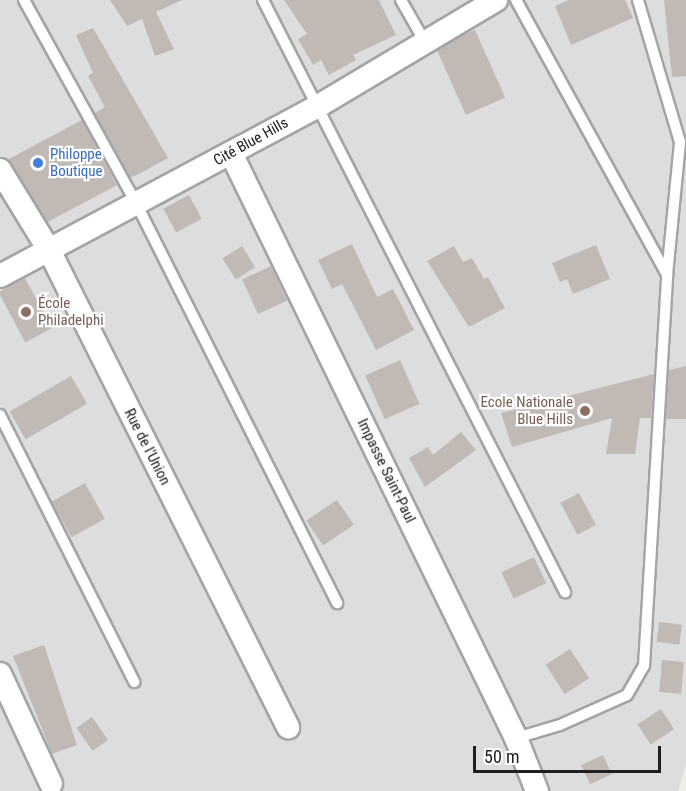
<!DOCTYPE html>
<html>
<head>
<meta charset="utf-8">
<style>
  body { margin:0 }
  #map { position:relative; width:686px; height:791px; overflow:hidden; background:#f0ede7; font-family:"Roboto Condensed",sans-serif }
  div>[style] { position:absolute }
  .residential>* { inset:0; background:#dedddd }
  .building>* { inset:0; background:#c1b9b4; transform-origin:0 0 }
  .roads { filter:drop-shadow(2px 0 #a4a4a4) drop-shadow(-2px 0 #a4a4a4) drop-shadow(0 2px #a4a4a4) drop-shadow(0 -2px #a4a4a4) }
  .lane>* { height:10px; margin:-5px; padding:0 5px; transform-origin:5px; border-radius:5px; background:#fff }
  .street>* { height:22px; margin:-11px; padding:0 11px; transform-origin:11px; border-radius:11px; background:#fff }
  .dots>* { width:16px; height:16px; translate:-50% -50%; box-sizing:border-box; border:3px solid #fff; border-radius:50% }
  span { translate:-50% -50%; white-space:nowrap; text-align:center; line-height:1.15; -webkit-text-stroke:4.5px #fff; paint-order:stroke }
  .street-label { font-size:15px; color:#202020 }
  .shop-label { font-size:15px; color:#366cbe }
  .left { translate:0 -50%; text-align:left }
  .education-label { font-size:15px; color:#785e54 }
  .right { translate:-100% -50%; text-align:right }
  .scale { position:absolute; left:473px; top:746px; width:188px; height:27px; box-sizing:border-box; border:3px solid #202020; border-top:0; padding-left:8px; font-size:18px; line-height:21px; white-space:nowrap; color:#202020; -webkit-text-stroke:4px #fff; paint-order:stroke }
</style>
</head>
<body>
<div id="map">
  <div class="residential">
    <i style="clip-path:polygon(0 0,686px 0,686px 764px,678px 791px,0 791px)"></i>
  </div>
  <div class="building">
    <i style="clip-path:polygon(110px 0,182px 0,156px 12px,174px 49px,155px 56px,142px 19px,127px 26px)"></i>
    <i style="clip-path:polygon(284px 0,379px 0,396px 35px,353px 55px,356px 60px,329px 75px,321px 60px,313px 65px,298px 39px,307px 34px)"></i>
    <i style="clip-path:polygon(569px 0,625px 0,633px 18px,571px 45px,555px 6px)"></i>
    <i style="clip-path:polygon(664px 0,686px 0,686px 76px,672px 77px)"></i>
    <i style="clip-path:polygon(93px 28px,168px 158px,135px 176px,130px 177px,95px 113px,105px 107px,88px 76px,93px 73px,76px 35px)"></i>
    <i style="left:475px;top:30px;width:74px;height:43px;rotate:66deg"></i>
    <i style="left:82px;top:120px;width:74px;height:83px;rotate:62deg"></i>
    <i style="left:189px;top:195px;width:27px;height:29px;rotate:62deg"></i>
    <i style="clip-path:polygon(352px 244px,377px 297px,393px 289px,414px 330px,376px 350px,342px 284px,332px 289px,318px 260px)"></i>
    <i style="clip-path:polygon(596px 245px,610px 279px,573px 294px,567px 279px,560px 282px,552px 263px)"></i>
    <i style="left:242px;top:246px;width:25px;height:23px;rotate:58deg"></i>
    <i style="clip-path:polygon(454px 246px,463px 262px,472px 258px,484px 279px,488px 277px,505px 308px,469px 327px,427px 261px)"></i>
    <i style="left:271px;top:266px;width:38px;height:32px;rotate:65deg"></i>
    <i style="left:25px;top:278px;width:57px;height:30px;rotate:62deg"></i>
    <i style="left:400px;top:360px;width:48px;height:38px;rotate:66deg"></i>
    <i style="clip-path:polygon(686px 366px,686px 419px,666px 419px,669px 370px)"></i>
    <i style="clip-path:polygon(654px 374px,651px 418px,640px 418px,635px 454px,606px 454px,612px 418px,512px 447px,501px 413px)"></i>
    <i style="left:71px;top:376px;width:32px;height:71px;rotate:60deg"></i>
    <i style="clip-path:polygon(461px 432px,476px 450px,425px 487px,409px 458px,428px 447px,433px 455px)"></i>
    <i style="left:85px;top:483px;width:41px;height:38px;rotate:61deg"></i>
    <i style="left:579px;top:493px;width:36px;height:21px;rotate:62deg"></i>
    <i style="left:337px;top:500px;width:30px;height:37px;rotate:56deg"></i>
    <i style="left:534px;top:557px;width:29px;height:36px;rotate:65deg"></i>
    <i style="left:659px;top:622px;width:23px;height:20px;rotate:7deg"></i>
    <i style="clip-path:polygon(44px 645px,77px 745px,52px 754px,13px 656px)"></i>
    <i style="left:570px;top:649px;width:35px;height:29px;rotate:57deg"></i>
    <i style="left:662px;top:660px;width:22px;height:32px;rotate:5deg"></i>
    <i style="left:661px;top:709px;width:24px;height:28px;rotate:57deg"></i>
    <i style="left:92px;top:717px;width:28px;height:19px;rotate:55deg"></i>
    <i style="left:603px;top:755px;width:21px;height:24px;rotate:65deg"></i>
  </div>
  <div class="roads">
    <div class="lane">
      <i style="left:24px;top:0;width:232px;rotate:61.1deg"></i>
      <i style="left:136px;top:203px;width:448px;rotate:63.3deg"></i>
      <i style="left:263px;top:0;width:665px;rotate:62.97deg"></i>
      <i style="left:401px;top:0;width:51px;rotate:60.4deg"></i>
      <i style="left:516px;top:0;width:314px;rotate:61.2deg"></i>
      <i style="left:667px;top:275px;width:134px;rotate:-84.4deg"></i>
      <i style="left:680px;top:142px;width:148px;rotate:-106.5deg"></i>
      <i style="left:0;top:415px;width:299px;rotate:63.3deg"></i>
      <i style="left:516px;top:738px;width:46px;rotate:-16.5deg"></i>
      <i style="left:560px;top:725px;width:73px;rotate:-24.1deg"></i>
      <i style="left:627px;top:695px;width:34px;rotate:-60deg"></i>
      <i style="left:644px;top:666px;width:392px;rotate:-86.6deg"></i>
    </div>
    <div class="street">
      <i style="left:231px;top:153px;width:651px;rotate:64.03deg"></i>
      <i style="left:516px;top:738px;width:57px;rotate:68.4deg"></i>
      <i style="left:0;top:170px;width:94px;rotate:58.5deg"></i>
      <i style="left:49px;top:250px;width:534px;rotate:63.39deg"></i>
      <i style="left:0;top:276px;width:363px;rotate:-28.1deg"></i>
      <i style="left:320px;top:105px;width:205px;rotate:-30.8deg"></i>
      <i style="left:0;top:674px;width:121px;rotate:65.1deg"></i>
    </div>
  </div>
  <div class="dots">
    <i style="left:38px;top:163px;background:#3f7fe0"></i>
    <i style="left:26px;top:312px;background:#8d6e63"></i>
    <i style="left:585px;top:411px;background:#8d6e63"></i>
  </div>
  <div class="street-label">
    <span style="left:251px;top:142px;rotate:-29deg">Cité Blue Hills</span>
    <span style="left:147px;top:447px;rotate:63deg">Rue de l'Union</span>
    <span style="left:386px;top:471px;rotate:64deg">Impasse Saint-Paul</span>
  </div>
  <div class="shop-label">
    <span class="left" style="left:50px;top:163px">Philoppe<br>Boutique</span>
  </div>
  <div class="education-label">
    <span class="left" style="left:38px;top:312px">École<br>Philadelphi</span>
    <span class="right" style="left:573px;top:411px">Ecole Nationale<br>Blue Hills</span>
  </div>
  <div class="scale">50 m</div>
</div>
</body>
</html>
